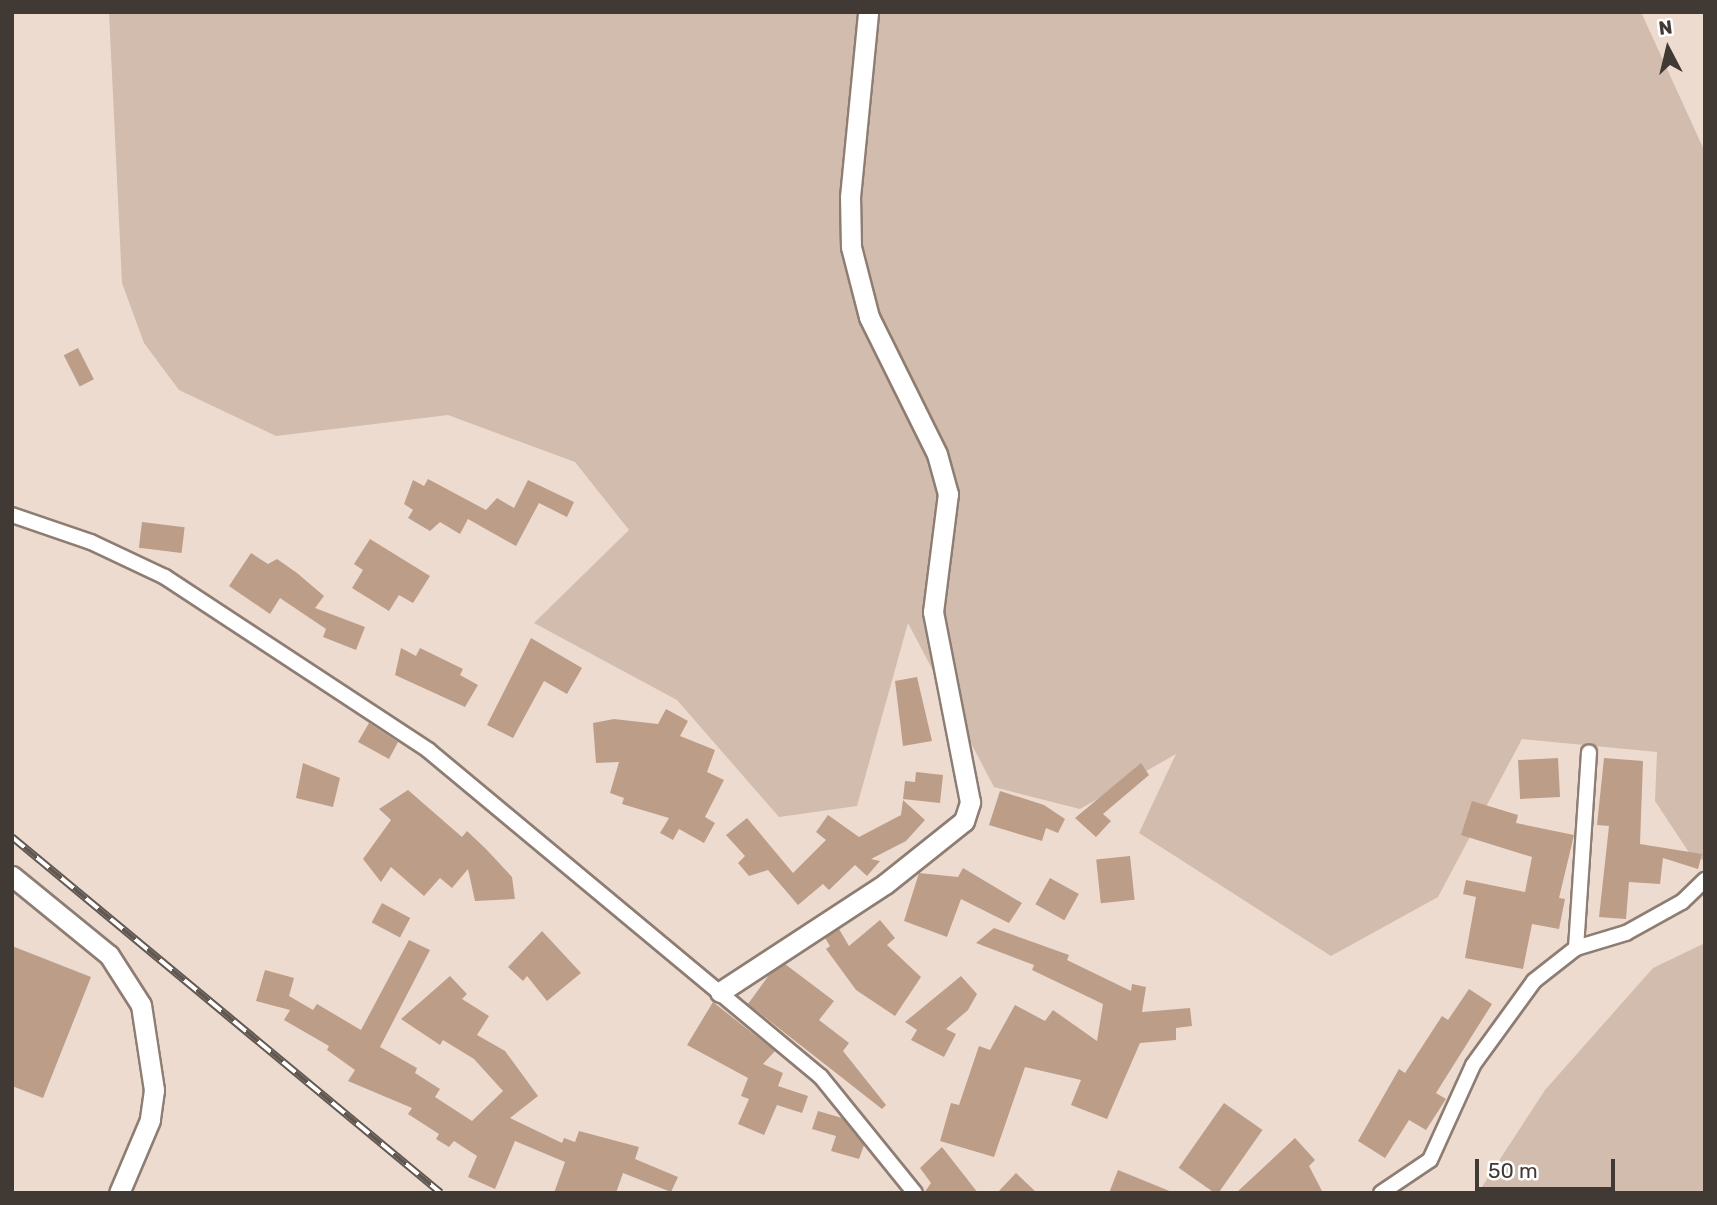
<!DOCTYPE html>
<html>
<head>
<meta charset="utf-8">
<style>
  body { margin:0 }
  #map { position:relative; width:1717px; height:1205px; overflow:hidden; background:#eedbcf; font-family:Rubik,sans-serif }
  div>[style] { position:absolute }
  .green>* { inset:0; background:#d1bcae }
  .building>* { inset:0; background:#bc9d88; transform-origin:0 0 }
  .roads { filter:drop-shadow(2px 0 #8e7d72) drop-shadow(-2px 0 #8e7d72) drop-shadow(0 2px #8e7d72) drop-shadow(0 -2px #8e7d72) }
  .minor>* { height:14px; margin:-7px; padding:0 7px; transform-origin:7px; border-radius:7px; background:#fff }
  .tertiary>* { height:19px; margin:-9.5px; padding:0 9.5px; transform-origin:9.5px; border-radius:9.5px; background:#fff }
  .rail>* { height:8px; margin-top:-4px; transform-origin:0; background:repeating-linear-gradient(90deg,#fff 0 16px,#615852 0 32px); box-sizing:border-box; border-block:2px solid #615852 }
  span { translate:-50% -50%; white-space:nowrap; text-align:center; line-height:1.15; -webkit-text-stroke:6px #fff; paint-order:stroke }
  .frame { position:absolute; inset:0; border:14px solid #403934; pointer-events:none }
  .north { position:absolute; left:1633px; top:14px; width:70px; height:70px; -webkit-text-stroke:5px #fff; paint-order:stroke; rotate:353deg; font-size:19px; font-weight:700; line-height:28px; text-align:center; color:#403934 }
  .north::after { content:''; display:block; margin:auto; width:24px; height:32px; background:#403934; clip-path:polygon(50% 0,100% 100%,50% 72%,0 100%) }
  .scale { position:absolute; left:1475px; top:1159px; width:140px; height:32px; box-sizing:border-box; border:4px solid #403934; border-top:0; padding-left:9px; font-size:21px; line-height:24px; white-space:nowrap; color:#403934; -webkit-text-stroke:5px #fff; paint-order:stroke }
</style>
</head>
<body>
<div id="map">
  <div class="green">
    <i style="clip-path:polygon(109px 12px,1641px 12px,1705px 152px,1705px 861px,1690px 854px,1655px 801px,1657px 752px,1522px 739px,1438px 897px,1331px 956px,1139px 833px,1176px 754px,1080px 809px,994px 787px,908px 623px,857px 806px,779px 817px,677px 700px,534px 623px,629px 530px,575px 462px,448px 415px,276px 436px,179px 390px,144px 343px,122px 283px)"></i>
    <i style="clip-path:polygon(1705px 943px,1705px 1193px,1478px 1193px,1545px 1090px,1653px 968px)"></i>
  </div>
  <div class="building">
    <i style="left:78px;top:348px;width:35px;height:16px;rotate:63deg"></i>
    <i style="clip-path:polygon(428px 479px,486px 510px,497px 498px,514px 508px,528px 480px,574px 502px,567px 517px,539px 503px,516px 546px,468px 519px,460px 534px,440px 522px,430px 531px,408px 518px,413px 510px,404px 504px,413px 480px,424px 486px)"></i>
    <i style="left:142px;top:522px;width:43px;height:26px;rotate:7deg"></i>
    <i style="clip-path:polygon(370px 539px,430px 576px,413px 603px,399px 595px,389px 611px,352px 588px,363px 570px,354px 564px)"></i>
    <i style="clip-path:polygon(251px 553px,268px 564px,277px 559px,297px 573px,324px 596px,315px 608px,365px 627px,356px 650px,323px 637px,326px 629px,280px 598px,270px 614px,229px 586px)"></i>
    <i style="clip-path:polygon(531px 638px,582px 668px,567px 694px,544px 681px,513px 738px,487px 725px)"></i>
    <i style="clip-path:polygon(401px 648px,416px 656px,420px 648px,463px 669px,460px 675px,478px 685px,465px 707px,395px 675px)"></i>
    <i style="clip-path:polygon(917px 677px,932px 741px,903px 746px,895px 681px)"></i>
    <i style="clip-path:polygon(666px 709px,688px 721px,680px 736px,715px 750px,707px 772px,724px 780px,705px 817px,715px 823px,704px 843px,679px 829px,673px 840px,660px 833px,669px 818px,622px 804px,624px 798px,610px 793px,619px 762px,596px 763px,593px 723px,614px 719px,658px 724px)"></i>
    <i style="clip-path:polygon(369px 723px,398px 742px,389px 759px,358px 742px)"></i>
    <i style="left:1558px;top:758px;width:39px;height:40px;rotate:87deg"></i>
    <i style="clip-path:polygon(1604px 758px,1643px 761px,1640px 844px,1702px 854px,1698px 869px,1663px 858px,1660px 884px,1629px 882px,1626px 919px,1599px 917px,1609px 826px,1597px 825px)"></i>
    <i style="clip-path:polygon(303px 763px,340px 778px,333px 807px,296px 798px)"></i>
    <i style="clip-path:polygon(1141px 763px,1149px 775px,1103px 814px,1111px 821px,1096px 837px,1075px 818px)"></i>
    <i style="clip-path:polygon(916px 772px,943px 775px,940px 803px,903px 799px,905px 781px,915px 782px)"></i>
    <i style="clip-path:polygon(408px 790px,462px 837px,467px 831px,486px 849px,512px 877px,515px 899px,475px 901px,468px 869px,452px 888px,440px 878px,424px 896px,391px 867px,381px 882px,363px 859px,391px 820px,379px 809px)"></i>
    <i style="clip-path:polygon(1000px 791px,1044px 805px,1065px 819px,1058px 833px,1046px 828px,1042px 841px,989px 825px)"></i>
    <i style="clip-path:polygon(903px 800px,925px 820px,906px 841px,871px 859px,880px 861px,867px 876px,855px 865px,829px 890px,823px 884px,798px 905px,768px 870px,749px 876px,738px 863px,745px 856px,726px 835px,747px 818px,793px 873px,826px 840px,816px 832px,828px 815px,859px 837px,901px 815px)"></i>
    <i style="clip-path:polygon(1472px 801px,1518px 815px,1516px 823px,1574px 835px,1559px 898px,1565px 899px,1559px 929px,1532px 924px,1523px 969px,1465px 958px,1476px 897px,1463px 894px,1466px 880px,1525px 892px,1532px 857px,1461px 835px)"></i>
    <i style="left:1130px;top:856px;width:44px;height:34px;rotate:84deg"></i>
    <i style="clip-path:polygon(963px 868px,1022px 903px,1009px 923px,961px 899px,947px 937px,904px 921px,919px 873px,958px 877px)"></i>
    <i style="left:1050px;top:878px;width:33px;height:30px;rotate:29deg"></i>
    <i style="left:382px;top:903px;width:32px;height:22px;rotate:28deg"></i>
    <i style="clip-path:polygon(880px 920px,895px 938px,887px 945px,921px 977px,895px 1016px,856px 990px,826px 949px,830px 946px,825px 938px,839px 929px,849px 946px)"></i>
    <i style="clip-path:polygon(994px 928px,1069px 955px,1067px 960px,1131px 991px,1132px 984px,1146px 987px,1142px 1012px,1190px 1008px,1192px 1026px,1176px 1028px,1176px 1040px,1140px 1043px,1107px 1119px,1071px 1105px,1081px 1080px,1025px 1067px,994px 1157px,940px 1141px,951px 1103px,959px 1105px,979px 1046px,990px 1050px,1015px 1005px,1045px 1021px,1053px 1010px,1097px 1041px,1103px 1004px,1032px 970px,1034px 965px,976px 943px)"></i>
    <i style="clip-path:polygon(542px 931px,581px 973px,547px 1001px,527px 976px,523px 981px,508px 967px)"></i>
    <i style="clip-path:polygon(409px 940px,430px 950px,380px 1047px,417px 1068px,415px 1073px,440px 1089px,435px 1097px,472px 1121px,503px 1091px,474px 1059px,443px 1040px,440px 1045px,401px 1019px,450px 976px,467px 994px,462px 999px,489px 1016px,477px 1035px,505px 1051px,538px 1096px,510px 1118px,562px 1143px,564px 1138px,575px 1142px,579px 1131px,639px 1147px,635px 1159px,678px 1177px,671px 1192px,623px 1173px,616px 1193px,554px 1193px,565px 1162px,515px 1141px,495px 1189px,468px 1177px,477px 1156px,454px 1141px,449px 1147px,436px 1139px,439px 1134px,408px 1114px,412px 1108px,348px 1081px,355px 1070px,327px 1050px,329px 1046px,284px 1020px,290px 1010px,256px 1001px,265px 970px,294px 978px,289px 996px,313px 1010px,317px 1004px,361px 1030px)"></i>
    <i style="clip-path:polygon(12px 946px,91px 977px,43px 1098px,12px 1086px)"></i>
    <i style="clip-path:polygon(785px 964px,834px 1001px,819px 1020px,849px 1043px,843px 1051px,886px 1105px,882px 1109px,748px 1004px,769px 975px)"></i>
    <i style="clip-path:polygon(961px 976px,977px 994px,968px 1010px,946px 1029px,956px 1034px,944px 1057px,911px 1040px,917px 1030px,905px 1022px)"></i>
    <i style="clip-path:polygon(1469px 989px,1492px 1004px,1436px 1093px,1446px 1099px,1426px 1130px,1409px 1120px,1385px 1158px,1358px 1141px,1399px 1069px,1405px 1073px,1442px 1016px,1448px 1020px)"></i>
    <i style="clip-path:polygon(713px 1002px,775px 1051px,763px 1064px,783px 1073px,778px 1086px,808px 1096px,802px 1113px,777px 1105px,764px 1135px,738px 1124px,749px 1099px,741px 1096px,748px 1078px,687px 1045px)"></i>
    <i style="left:1224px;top:1103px;width:47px;height:79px;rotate:35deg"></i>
    <i style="clip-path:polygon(818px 1111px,842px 1118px,864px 1145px,859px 1159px,831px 1151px,836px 1136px,812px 1129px)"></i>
    <i style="clip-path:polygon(1295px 1138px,1315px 1160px,1309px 1166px,1323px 1193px,1236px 1193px)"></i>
    <i style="clip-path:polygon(942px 1147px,978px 1193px,924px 1193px,931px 1183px,920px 1168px)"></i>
    <i style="clip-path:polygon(1118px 1170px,1172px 1192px,1172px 1193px,1109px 1193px)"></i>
    <i style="clip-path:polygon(1016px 1173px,1037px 1193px,997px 1193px)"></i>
  </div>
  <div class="roads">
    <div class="minor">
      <i style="left:12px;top:515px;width:83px;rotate:18.9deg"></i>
      <i style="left:91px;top:542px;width:82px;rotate:25.3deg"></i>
      <i style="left:165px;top:577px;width:315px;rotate:33.3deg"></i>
      <i style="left:428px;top:750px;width:511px;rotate:39.76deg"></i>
      <i style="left:821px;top:1077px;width:149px;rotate:51deg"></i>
      <i style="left:1576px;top:948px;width:196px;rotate:-86.2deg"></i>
      <i style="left:1381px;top:1193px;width:59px;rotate:-34deg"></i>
      <i style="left:1430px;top:1160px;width:104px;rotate:-65.6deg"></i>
      <i style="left:1473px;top:1065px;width:104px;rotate:-54deg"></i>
      <i style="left:1534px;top:981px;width:53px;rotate:-38.2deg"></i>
      <i style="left:1576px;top:948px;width:52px;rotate:-16.7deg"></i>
      <i style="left:1626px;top:933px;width:64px;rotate:-29deg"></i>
      <i style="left:1682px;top:902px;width:32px;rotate:-44deg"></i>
    </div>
    <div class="tertiary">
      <i style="left:12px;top:876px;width:125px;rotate:39.2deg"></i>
      <i style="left:109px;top:955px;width:59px;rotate:57.4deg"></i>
      <i style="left:141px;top:1005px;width:86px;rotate:81.3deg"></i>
      <i style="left:154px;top:1090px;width:30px;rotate:98deg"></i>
      <i style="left:150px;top:1120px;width:79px;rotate:113deg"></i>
      <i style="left:720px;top:992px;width:197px;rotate:-33.2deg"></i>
      <i style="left:885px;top:884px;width:101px;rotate:-38.6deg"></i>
      <i style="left:964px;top:821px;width:20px;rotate:-72deg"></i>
      <i style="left:970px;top:802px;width:194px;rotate:-101deg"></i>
      <i style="left:933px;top:612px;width:119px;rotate:-82.8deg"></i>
      <i style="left:948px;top:494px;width:41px;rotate:-105.4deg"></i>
      <i style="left:937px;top:454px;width:153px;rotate:-116.4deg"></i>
      <i style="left:869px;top:317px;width:72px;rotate:-104.4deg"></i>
      <i style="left:851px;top:247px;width:50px;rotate:-91.1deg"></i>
      <i style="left:850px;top:197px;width:186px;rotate:-84.4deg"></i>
    </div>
  </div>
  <div class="rail">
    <i style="left:12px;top:837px;width:557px;rotate:39.69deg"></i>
  </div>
  <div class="frame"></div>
  <div class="north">N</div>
  <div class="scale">50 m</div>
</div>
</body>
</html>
